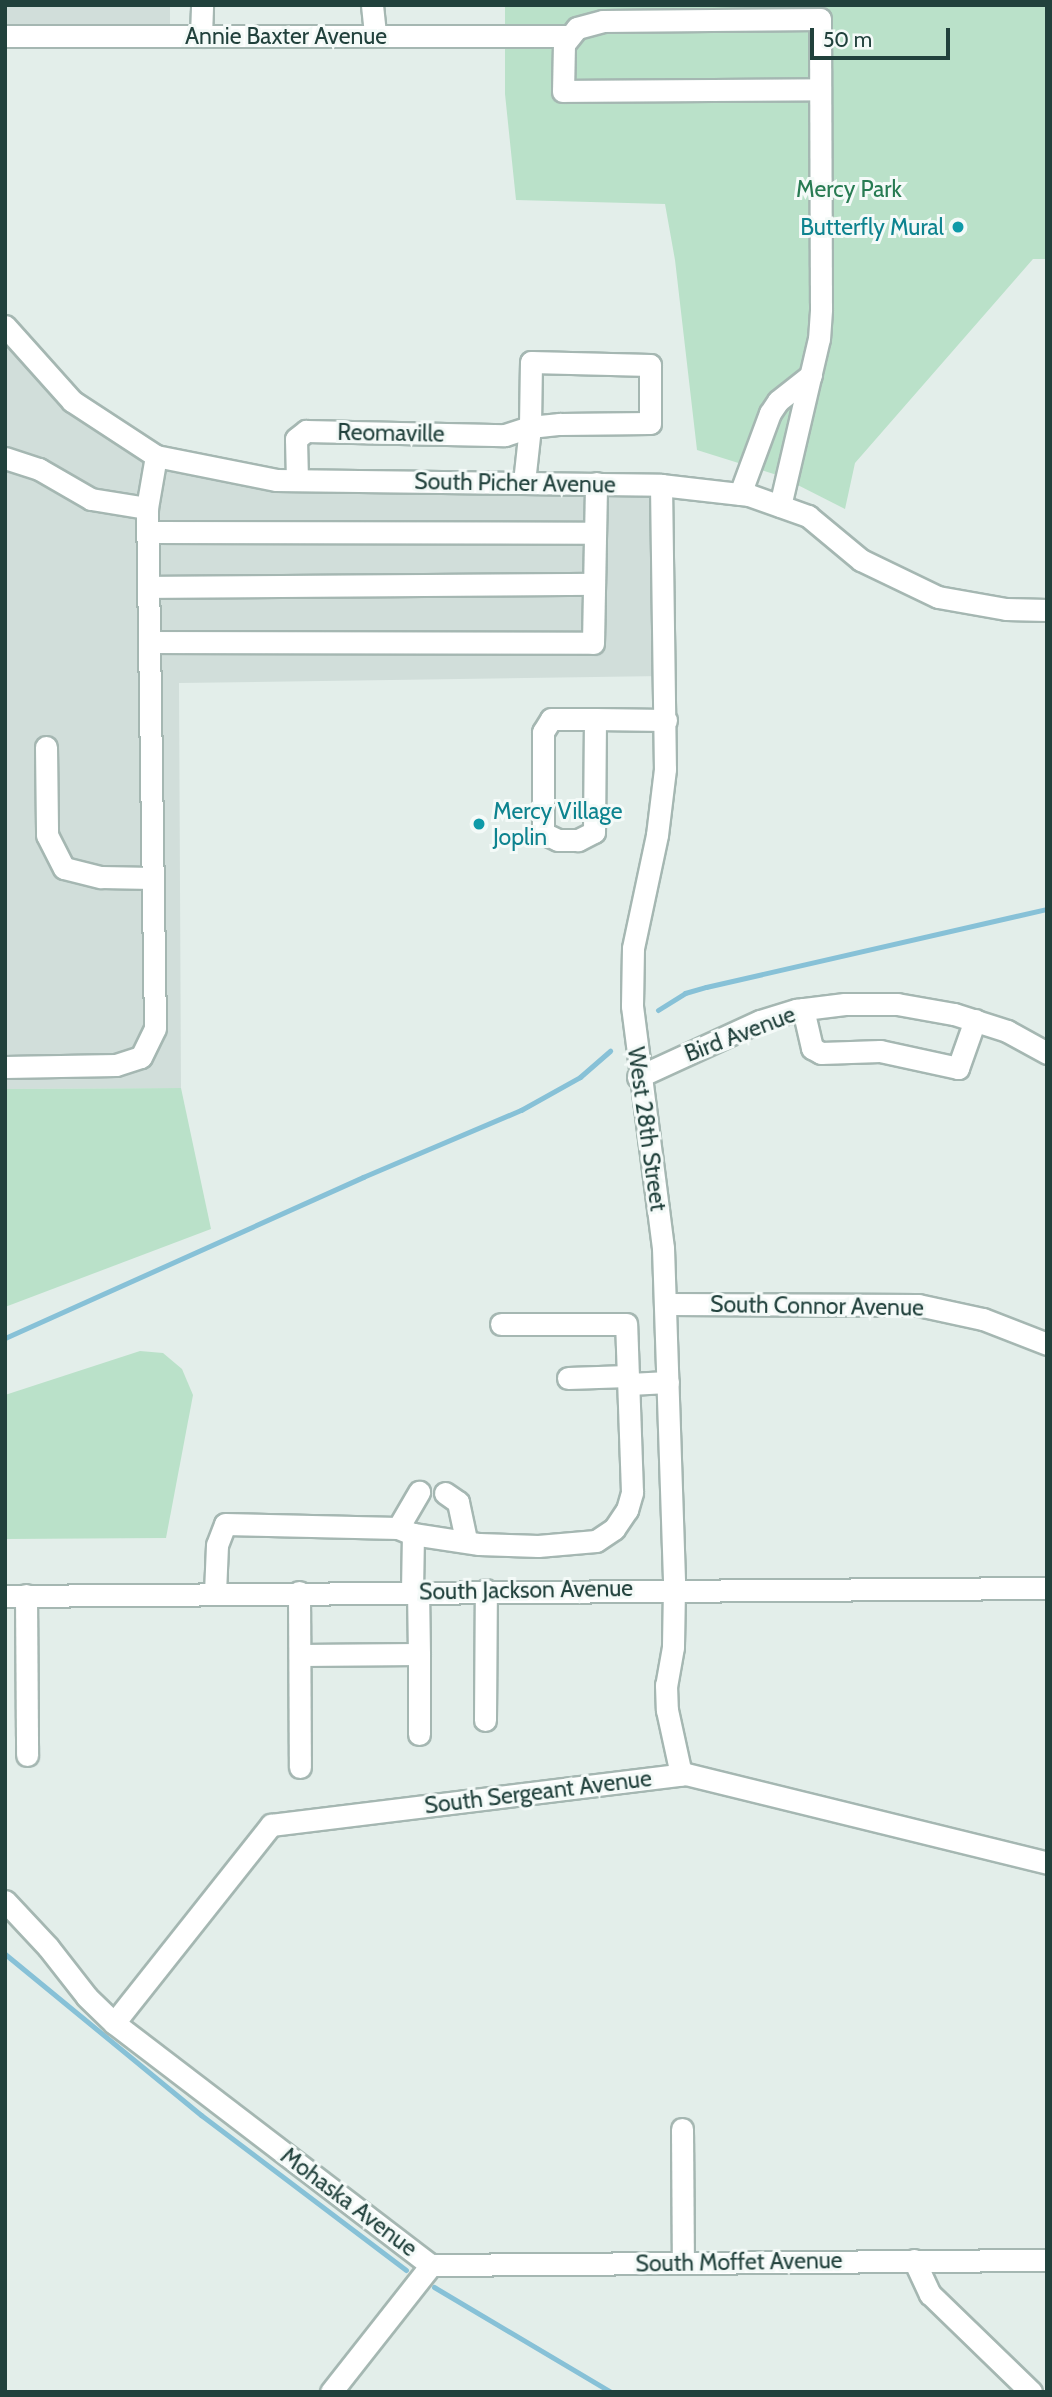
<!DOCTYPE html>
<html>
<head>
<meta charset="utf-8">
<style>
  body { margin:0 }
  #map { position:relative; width:1052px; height:2397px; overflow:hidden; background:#e3eeea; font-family:Cabin,sans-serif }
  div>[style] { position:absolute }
  .built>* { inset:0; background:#d1deda; transform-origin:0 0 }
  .green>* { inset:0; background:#bae1c9 }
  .stream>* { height:5px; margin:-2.5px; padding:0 2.5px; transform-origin:2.5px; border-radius:2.5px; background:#87c1d7 }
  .roads { filter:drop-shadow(2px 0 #a5b7b2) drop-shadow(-2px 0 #a5b7b2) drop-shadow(0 2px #a5b7b2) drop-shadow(0 -2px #a5b7b2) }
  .minor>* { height:21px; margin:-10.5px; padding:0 10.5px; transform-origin:10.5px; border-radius:10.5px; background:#fff }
  .dots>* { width:19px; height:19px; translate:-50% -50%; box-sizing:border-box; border:4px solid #f4faf8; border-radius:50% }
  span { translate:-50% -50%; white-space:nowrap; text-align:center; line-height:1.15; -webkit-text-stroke:6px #f4faf8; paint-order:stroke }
  .street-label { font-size:23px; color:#21413c }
  .park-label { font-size:23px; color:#277b52 }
  .culture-label { font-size:23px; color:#0d838f }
  .right { translate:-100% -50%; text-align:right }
  .left { translate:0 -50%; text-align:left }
  .frame { position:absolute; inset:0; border:7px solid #21413c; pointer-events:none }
  .scale { position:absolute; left:810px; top:28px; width:140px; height:32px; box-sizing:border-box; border:4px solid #21413c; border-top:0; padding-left:9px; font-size:21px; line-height:24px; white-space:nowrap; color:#21413c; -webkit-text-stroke:5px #f4faf8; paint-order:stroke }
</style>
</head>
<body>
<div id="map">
  <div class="built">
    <i style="left:5px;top:5px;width:165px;height:25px"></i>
    <i style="clip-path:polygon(5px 326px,72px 401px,156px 456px,276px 480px,661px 485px,664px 676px,179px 683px,181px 1088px,5px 1089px)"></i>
  </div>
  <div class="green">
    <i style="clip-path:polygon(505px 5px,1047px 5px,1047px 259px,1033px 259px,855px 463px,845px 509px,780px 476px,697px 450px,675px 260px,665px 204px,516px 200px,505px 94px)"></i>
    <i style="clip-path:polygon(181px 1088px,211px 1229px,5px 1307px,5px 1089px)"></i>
    <i style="clip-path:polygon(140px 1351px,163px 1353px,182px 1369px,193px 1395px,166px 1538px,5px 1539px,5px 1395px)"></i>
  </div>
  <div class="stream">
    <i style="left:658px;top:1010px;width:32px;rotate:-32deg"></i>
    <i style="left:685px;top:993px;width:22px;rotate:-16deg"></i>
    <i style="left:706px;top:987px;width:350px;rotate:-12.9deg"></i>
    <i style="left:5px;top:1338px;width:393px;rotate:-24.2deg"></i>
    <i style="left:363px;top:1177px;width:172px;rotate:-23deg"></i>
    <i style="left:521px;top:1110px;width:68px;rotate:-29.2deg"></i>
    <i style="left:580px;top:1077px;width:40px;rotate:-41deg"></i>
    <i style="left:5px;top:1954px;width:254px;rotate:39.4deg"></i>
    <i style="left:201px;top:2115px;width:257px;rotate:37.1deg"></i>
    <i style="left:434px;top:2287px;width:206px;rotate:30.7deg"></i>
  </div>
  <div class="roads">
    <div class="minor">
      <i style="left:372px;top:5px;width:31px;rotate:84deg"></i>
      <i style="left:5px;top:36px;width:562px"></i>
      <i style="left:201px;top:36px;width:31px;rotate:-88deg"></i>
      <i style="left:5px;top:326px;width:101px;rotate:48.2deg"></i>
      <i style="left:72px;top:401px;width:100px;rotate:33.2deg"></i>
      <i style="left:156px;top:456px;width:122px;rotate:11.3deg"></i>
      <i style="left:276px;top:480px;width:385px;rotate:0.7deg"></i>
      <i style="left:661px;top:485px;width:89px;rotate:6.5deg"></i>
      <i style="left:749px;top:495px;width:63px;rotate:19.6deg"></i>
      <i style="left:808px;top:516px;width:69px;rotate:39.7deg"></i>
      <i style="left:861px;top:560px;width:85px;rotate:25.7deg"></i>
      <i style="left:938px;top:597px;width:69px;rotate:10deg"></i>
      <i style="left:1006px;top:609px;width:41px;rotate:1.4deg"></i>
      <i style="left:5px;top:458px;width:36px;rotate:18deg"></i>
      <i style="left:39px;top:469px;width:60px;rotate:30deg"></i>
      <i style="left:91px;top:499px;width:57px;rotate:9.1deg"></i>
      <i style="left:147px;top:508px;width:53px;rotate:-80.2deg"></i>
      <i style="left:297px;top:480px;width:41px;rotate:-91.4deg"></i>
      <i style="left:296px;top:439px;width:13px;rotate:-39deg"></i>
      <i style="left:306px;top:431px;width:199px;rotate:1.2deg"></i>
      <i style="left:505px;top:435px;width:26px;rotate:-18deg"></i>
      <i style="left:530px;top:427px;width:30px;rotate:-6deg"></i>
      <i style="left:560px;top:424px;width:90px;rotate:-0.6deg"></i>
      <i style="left:650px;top:423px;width:58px;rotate:-90deg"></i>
      <i style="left:650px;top:365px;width:119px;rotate:-178.6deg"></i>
      <i style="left:531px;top:362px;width:65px;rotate:90.9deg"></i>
      <i style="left:530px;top:427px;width:55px;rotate:96.2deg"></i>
      <i style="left:661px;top:485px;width:284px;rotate:89.2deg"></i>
      <i style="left:665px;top:769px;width:66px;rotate:96.9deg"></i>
      <i style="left:657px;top:835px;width:116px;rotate:102deg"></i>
      <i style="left:633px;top:948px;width:58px;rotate:91deg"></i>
      <i style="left:632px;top:1006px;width:244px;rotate:82.7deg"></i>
      <i style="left:663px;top:1248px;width:340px;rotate:88.1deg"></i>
      <i style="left:674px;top:1588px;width:59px;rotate:91deg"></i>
      <i style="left:673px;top:1647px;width:39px;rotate:100deg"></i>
      <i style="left:666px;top:1685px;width:25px;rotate:88deg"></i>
      <i style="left:667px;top:1710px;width:66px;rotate:77.7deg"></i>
      <i style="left:740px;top:494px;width:86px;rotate:-69.7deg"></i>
      <i style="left:770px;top:413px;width:14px;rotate:-56deg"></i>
      <i style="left:778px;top:401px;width:42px;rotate:-38.2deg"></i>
      <i style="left:780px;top:506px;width:171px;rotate:-76.9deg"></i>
      <i style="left:819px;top:339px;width:30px;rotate:-86deg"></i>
      <i style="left:821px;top:309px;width:290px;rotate:-90.2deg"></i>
      <i style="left:820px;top:19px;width:217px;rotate:179.5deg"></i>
      <i style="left:603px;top:21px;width:27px;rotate:165deg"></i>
      <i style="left:577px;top:28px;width:21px;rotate:129deg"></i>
      <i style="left:564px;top:44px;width:47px;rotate:91.2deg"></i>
      <i style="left:563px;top:91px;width:257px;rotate:-0.4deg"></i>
      <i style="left:147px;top:532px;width:447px;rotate:0.1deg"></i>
      <i style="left:148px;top:587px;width:445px;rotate:-0.4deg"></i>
      <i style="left:149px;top:642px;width:444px;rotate:0.1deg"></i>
      <i style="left:593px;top:643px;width:160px;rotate:-88.9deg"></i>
      <i style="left:551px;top:719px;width:44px"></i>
      <i style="left:595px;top:719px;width:113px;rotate:90.5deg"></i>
      <i style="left:594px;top:832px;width:18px;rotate:153deg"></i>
      <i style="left:578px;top:840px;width:20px;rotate:180deg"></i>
      <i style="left:558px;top:840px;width:17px;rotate:-155deg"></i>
      <i style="left:543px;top:833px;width:101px;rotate:-90deg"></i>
      <i style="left:543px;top:732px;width:15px;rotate:-58deg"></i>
      <i style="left:595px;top:719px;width:71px;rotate:0.8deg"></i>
      <i style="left:46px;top:747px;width:88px;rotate:89.3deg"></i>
      <i style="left:47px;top:835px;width:37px;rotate:63deg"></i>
      <i style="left:64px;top:868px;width:38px;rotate:14deg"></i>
      <i style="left:101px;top:877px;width:51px;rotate:1.1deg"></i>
      <i style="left:803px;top:1009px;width:40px;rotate:77deg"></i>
      <i style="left:812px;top:1048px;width:10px;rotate:29deg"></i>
      <i style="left:821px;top:1053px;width:59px;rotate:-1.9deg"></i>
      <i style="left:880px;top:1051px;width:80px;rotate:12.3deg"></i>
      <i style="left:958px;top:1068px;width:51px;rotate:-70.5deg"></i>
      <i style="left:5px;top:1067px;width:111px;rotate:-1deg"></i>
      <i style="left:116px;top:1065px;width:26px;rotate:-18deg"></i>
      <i style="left:141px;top:1057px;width:32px;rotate:-64deg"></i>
      <i style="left:155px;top:1028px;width:520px;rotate:-90.88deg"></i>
      <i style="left:638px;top:1077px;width:134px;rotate:-24.7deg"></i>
      <i style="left:760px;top:1021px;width:38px;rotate:-17deg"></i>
      <i style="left:796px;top:1010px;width:49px;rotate:-7deg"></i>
      <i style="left:845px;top:1004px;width:52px"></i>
      <i style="left:897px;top:1004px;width:58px;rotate:10deg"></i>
      <i style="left:954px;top:1014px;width:56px;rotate:17.8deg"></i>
      <i style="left:1007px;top:1031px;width:46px;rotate:28.8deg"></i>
      <i style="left:666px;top:1304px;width:252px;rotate:0.2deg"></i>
      <i style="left:918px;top:1305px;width:66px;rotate:12.2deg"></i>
      <i style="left:983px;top:1319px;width:69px;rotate:21.3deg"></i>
      <i style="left:568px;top:1378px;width:60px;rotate:-1.9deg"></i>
      <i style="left:629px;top:1384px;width:39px;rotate:-3deg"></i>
      <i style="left:445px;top:1493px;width:16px;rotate:35deg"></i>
      <i style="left:458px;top:1502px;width:39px;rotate:78deg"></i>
      <i style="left:398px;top:1528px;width:42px;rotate:-59.7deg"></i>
      <i style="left:412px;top:1591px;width:57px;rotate:-89deg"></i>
      <i style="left:299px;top:1592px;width:175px;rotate:89.7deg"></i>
      <i style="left:215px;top:1593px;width:48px;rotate:-87.6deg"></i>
      <i style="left:217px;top:1545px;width:22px;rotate:-69deg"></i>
      <i style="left:225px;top:1524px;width:173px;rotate:1.3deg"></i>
      <i style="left:398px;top:1528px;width:16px;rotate:22deg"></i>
      <i style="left:413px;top:1534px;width:67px;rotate:8.6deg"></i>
      <i style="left:479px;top:1544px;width:59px;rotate:1.9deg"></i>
      <i style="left:538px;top:1546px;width:58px;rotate:-4.9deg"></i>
      <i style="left:596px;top:1541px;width:22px;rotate:-34deg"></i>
      <i style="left:614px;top:1529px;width:23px;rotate:-56deg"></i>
      <i style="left:627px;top:1510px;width:19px;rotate:-74deg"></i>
      <i style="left:632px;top:1492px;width:168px;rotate:-92deg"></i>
      <i style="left:626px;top:1324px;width:125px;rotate:180deg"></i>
      <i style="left:26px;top:1595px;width:160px;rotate:89.6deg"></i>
      <i style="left:5px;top:1596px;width:1042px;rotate:-0.44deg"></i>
      <i style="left:419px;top:1654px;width:80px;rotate:90deg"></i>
      <i style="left:300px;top:1655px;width:119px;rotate:-0.5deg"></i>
      <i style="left:419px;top:1654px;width:63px;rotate:-90.9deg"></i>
      <i style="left:485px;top:1720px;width:130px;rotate:-89.6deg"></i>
      <i style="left:5px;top:1901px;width:63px;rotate:46.9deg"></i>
      <i style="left:48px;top:1947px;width:63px;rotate:52deg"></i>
      <i style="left:87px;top:1997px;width:37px;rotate:44deg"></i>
      <i style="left:114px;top:2023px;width:399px;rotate:37.4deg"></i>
      <i style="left:114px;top:2023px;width:253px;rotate:-51.6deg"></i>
      <i style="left:271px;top:1825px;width:418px;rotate:-7deg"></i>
      <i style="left:686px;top:1774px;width:372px;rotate:13.8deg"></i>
      <i style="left:682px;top:2129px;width:133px;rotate:89.6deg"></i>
      <i style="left:914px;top:2260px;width:38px;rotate:65deg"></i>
      <i style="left:930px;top:2294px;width:141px;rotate:44.1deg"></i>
      <i style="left:431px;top:2265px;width:616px;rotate:-0.47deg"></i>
      <i style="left:331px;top:2392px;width:162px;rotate:-51.8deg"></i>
    </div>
  </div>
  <div class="dots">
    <i style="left:958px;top:227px;background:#0f9aa8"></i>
    <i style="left:479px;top:824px;background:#0f9aa8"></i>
  </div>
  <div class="street-label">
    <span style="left:286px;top:36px">Annie Baxter Avenue</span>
    <span style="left:391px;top:433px;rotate:1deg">Reomaville</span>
    <span style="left:515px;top:483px;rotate:1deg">South Picher Avenue</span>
    <span style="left:740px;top:1034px;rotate:-21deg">Bird Avenue</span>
    <span style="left:647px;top:1129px;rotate:82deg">West 28th Street</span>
    <span style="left:817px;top:1306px;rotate:1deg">South Connor Avenue</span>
    <span style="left:526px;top:1590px;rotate:-1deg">South Jackson Avenue</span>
    <span style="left:538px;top:1792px;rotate:-7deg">South Sergeant Avenue</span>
    <span style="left:349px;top:2202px;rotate:37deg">Mohaska Avenue</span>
    <span style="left:739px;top:2262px;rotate:-1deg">South Moffet Avenue</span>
  </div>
  <div class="park-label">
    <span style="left:849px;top:189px">Mercy Park</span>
  </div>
  <div class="culture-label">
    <span class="right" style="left:944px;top:227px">Butterfly Mural</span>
    <span class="left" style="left:493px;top:824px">Mercy Village<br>Joplin</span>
  </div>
  <div class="frame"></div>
  <div class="scale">50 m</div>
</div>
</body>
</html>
